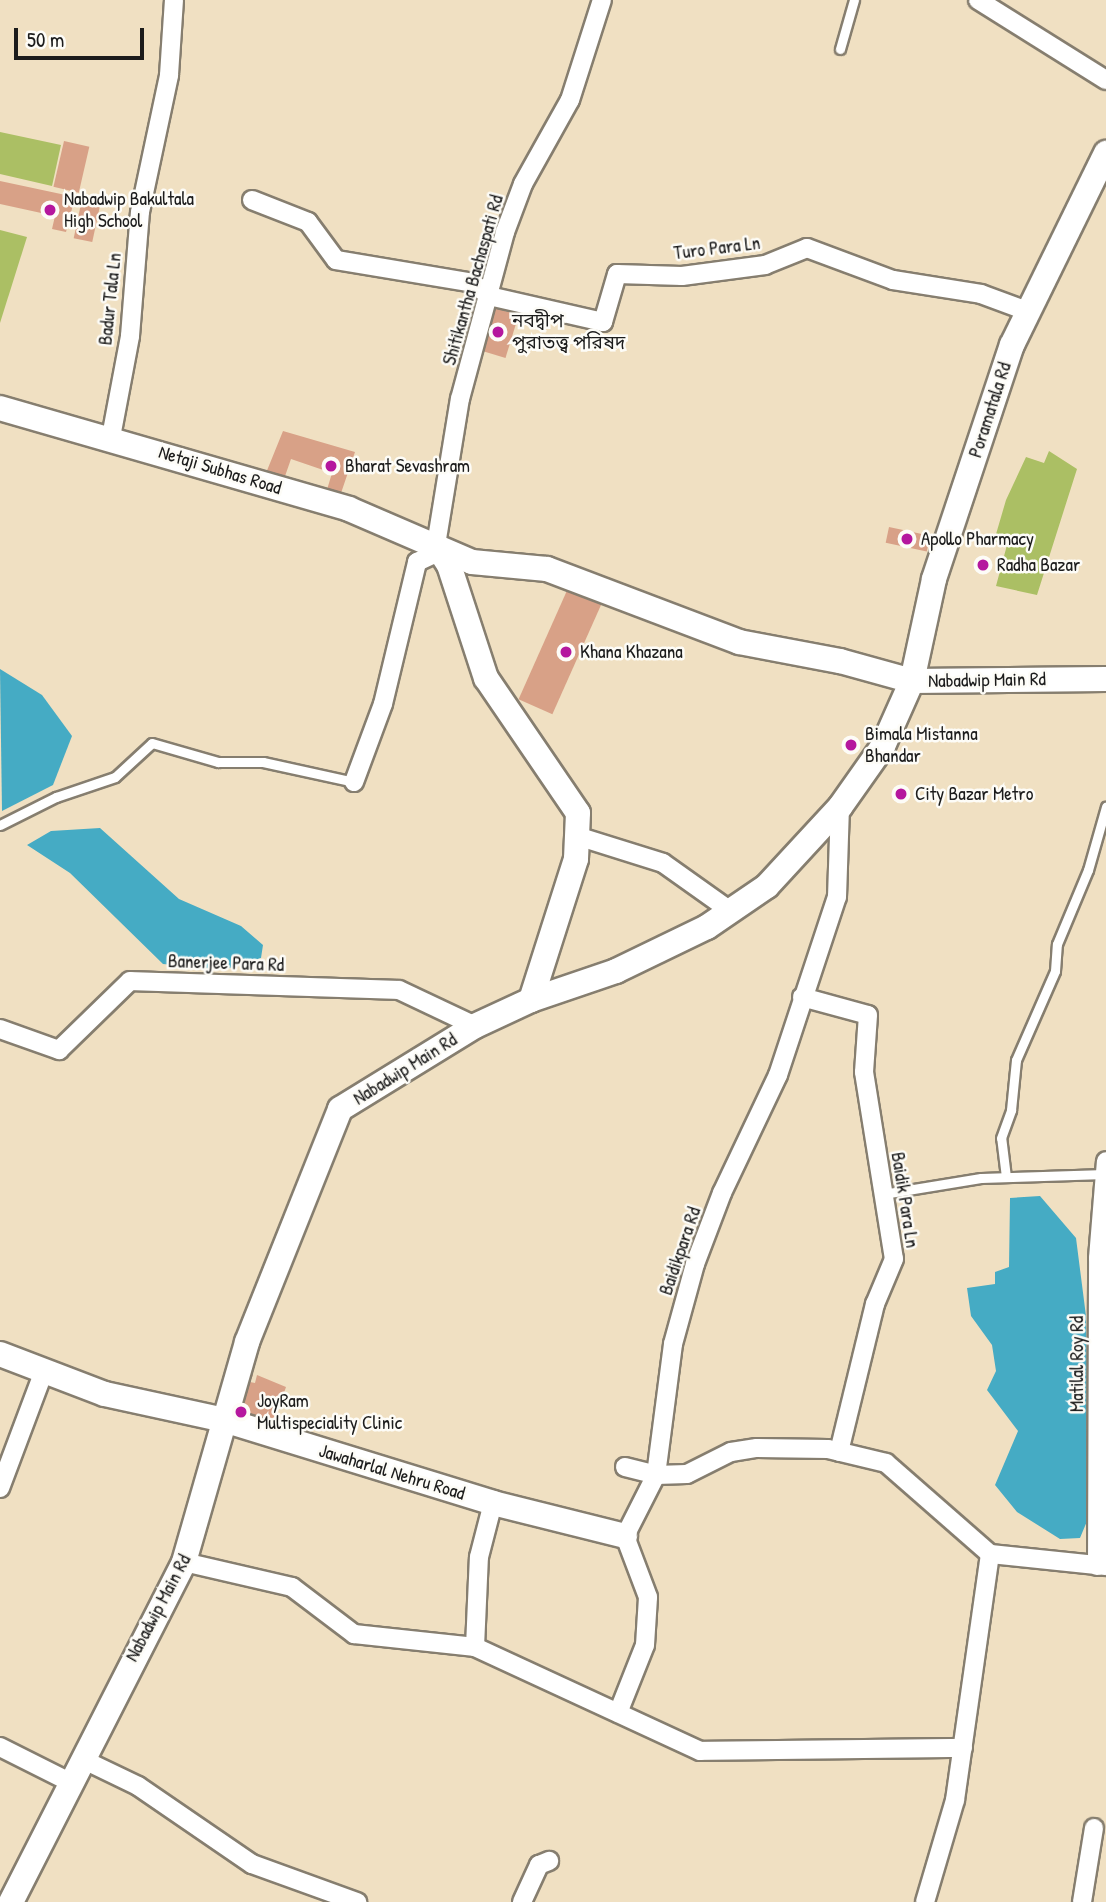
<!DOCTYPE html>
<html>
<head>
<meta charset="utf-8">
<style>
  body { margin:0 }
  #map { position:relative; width:1106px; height:1902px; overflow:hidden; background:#f0e0c2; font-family:"Patrick Hand","Noto Sans Bengali",sans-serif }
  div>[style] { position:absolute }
  .green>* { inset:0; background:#abbf64 }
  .water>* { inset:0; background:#45abc4 }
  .building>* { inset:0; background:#d8a187; transform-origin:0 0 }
  .roads { filter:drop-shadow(2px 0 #867e6f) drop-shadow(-2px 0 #867e6f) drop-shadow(0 2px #867e6f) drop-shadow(0 -2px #867e6f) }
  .lane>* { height:9px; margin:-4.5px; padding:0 4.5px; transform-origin:4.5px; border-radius:4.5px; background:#fff }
  .street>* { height:18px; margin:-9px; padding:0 9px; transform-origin:9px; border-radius:9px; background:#fff }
  .secondary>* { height:24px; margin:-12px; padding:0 12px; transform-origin:12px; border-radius:12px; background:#fff }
  .dots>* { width:19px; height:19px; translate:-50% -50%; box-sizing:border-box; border:4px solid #fdfcf7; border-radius:50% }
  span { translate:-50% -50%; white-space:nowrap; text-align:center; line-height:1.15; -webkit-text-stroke:5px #fdfcf7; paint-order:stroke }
  .poi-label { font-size:19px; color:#1c1c1c }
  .left { translate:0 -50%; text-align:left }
  .street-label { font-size:19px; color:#1c1c1c }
  .scale { position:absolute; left:14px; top:28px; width:130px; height:32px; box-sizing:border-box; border:4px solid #1c1c1c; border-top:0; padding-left:9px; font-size:21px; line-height:24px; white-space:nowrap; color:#1c1c1c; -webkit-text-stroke:5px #fdfcf7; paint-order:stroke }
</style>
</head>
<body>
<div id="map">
  <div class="green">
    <i style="clip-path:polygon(0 132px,61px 145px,52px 186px,0 174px)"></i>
    <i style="clip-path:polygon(0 230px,27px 237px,0 323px)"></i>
    <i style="clip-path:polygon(1049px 451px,1077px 469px,1037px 595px,996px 586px,1007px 545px,994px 541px,1006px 500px,1026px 457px,1044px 463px)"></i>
  </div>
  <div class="water">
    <i style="clip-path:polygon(0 669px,42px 695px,72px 736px,53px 785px,2px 811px)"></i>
    <i style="clip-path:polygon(100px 828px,179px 899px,241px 926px,263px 945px,261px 958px,223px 970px,163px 964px,70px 873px,27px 845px,51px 831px)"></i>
    <i style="clip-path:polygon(1040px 1196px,1076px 1238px,1086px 1316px,1090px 1514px,1080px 1538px,1060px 1539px,1017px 1512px,995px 1485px,1018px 1431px,987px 1390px,996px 1371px,992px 1345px,971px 1316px,967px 1288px,995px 1284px,995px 1272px,1009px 1267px,1010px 1198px)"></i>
  </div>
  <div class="building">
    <i style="left:64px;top:141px;width:26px;height:47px;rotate:13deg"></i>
    <i style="clip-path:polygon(0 181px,75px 197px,66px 232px,52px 229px,55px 216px,0 204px)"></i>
    <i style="left:82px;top:199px;width:19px;height:40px;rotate:12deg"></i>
    <i style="left:489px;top:306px;width:31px;height:45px;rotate:17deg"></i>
    <i style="clip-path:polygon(283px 431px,355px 452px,340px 496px,326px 493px,332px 473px,291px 459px,284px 479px,266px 473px)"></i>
    <i style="left:889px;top:527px;width:42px;height:16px;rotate:12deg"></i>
    <i style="left:569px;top:586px;width:37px;height:124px;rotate:24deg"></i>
    <i style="clip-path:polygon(242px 1371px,253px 1375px,250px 1382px,255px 1383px,257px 1375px,286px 1387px,271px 1431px,227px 1417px)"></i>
  </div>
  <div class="roads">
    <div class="lane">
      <i style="left:840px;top:49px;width:51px;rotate:-74.1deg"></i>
      <i style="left:0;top:825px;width:63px;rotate:-26.6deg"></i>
      <i style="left:56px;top:797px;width:62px;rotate:-18.7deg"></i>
      <i style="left:115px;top:777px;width:50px;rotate:-42.6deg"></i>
      <i style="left:152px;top:743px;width:69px;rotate:16.1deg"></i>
      <i style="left:218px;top:762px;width:45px"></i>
      <i style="left:263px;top:762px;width:93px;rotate:12.4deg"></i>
      <i style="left:1006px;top:1177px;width:39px;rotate:-97deg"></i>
      <i style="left:1001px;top:1138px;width:30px;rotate:-70deg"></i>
      <i style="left:1011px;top:1110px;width:50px;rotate:-84.3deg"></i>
      <i style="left:1016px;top:1060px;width:97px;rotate:-66.3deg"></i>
      <i style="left:1055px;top:971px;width:27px;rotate:-86deg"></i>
      <i style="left:1057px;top:944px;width:80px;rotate:-67.3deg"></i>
      <i style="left:1088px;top:870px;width:66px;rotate:-74.1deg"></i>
      <i style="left:883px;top:1194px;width:99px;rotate:-9.3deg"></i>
      <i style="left:981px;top:1178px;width:124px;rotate:-1.8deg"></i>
    </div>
    <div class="street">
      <i style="left:978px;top:0;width:151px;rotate:32deg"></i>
      <i style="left:252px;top:200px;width:60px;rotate:21.4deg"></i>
      <i style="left:308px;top:222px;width:47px;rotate:53.6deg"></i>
      <i style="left:336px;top:260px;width:139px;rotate:9.5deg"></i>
      <i style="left:473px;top:283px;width:21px;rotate:39deg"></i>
      <i style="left:489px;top:296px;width:117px;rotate:12.8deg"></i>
      <i style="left:603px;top:322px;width:50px;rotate:-73.7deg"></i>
      <i style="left:617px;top:274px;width:65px;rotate:1.8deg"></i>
      <i style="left:682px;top:276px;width:84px;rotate:-7.5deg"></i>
      <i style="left:765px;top:265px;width:45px;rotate:-22deg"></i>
      <i style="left:807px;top:248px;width:92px;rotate:20.4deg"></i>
      <i style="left:893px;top:280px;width:89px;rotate:9deg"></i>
      <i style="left:981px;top:294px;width:49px;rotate:20.3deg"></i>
      <i style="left:111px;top:437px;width:103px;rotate:-79.3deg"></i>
      <i style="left:130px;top:336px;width:124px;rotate:-85.4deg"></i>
      <i style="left:140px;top:212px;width:140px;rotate:-78deg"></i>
      <i style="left:169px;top:75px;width:75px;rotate:-86.2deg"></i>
      <i style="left:354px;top:782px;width:83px;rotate:-69.6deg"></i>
      <i style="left:383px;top:704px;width:146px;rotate:-76.5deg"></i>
      <i style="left:417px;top:562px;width:17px;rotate:-25deg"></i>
      <i style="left:432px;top:555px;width:11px;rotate:-68deg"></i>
      <i style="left:436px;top:545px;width:148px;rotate:-80.7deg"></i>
      <i style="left:460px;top:399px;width:173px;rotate:-74.9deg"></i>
      <i style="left:505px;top:232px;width:51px;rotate:-69.4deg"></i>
      <i style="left:523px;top:184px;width:96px;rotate:-60.8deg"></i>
      <i style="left:570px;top:100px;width:105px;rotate:-72.3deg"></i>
      <i style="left:577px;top:836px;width:90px;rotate:17.4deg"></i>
      <i style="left:663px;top:863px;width:85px;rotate:35.4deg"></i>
      <i style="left:802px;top:997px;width:68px;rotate:15.3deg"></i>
      <i style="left:868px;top:1015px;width:57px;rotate:94deg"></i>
      <i style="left:864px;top:1072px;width:189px;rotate:80.9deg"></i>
      <i style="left:894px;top:1259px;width:49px;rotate:112.9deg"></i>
      <i style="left:875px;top:1304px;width:152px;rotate:103.7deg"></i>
      <i style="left:0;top:1029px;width:63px;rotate:19.6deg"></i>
      <i style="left:59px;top:1050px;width:99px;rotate:-44.2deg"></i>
      <i style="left:130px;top:981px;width:269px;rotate:1.9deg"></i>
      <i style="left:399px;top:990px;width:84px;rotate:25.3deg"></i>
      <i style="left:625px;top:1467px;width:32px;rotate:14deg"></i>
      <i style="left:656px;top:1475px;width:31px;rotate:-2deg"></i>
      <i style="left:687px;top:1474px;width:49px;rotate:-26.6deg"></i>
      <i style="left:731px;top:1452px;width:26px;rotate:-9deg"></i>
      <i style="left:757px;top:1448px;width:71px;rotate:0.8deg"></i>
      <i style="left:828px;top:1449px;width:60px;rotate:13.6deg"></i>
      <i style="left:886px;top:1463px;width:138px;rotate:41.2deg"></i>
      <i style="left:990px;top:1554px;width:117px;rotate:5.9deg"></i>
      <i style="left:0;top:1488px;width:125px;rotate:-69.4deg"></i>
      <i style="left:184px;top:1562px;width:111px;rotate:13deg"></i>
      <i style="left:292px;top:1587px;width:78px;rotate:37.2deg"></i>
      <i style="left:354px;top:1634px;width:122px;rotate:6.1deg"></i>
      <i style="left:475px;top:1647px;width:248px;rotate:24.8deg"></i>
      <i style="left:700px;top:1751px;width:263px;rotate:-0.7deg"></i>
      <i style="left:1097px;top:1566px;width:308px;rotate:-89.8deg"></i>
      <i style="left:1098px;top:1258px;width:97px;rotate:-85.3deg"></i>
      <i style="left:475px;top:1647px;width:90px;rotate:-87.5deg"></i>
      <i style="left:479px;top:1557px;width:56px;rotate:-75.5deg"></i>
      <i style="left:618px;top:1713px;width:73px;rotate:-68.3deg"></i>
      <i style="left:645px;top:1645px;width:48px;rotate:-86.4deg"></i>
      <i style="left:648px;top:1597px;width:65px;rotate:-110.7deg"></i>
      <i style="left:625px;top:1536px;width:68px;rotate:-63.1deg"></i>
      <i style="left:656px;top:1475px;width:132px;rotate:-82.6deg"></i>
      <i style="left:673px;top:1344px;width:83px;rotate:-74.6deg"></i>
      <i style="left:695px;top:1264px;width:76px;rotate:-69.2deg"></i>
      <i style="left:722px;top:1193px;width:131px;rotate:-64.6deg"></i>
      <i style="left:778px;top:1075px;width:188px;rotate:-71.7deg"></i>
      <i style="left:837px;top:897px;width:90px;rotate:-88.1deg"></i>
      <i style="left:0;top:1747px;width:78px;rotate:26.6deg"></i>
      <i style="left:82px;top:1759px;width:62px;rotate:25.7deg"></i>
      <i style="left:138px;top:1786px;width:138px;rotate:34.4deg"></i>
      <i style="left:252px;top:1864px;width:112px;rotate:19.9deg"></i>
      <i style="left:522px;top:1902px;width:41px;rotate:-65.3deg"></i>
      <i style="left:539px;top:1865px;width:11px;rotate:-22deg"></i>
      <i style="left:925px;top:1902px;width:106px;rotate:-73.6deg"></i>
      <i style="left:955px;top:1800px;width:248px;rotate:-81.9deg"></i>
      <i style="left:1082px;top:1902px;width:75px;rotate:-80.8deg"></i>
    </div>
    <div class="secondary">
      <i style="left:0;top:408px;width:363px;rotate:16.1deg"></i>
      <i style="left:349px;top:509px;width:134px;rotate:23.3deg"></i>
      <i style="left:472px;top:562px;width:75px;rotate:5.3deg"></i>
      <i style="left:547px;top:569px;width:205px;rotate:20.8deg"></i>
      <i style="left:739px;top:642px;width:103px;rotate:10.7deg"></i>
      <i style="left:840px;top:661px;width:75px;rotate:15.5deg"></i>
      <i style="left:912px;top:681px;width:194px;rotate:-0.6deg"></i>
      <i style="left:436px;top:545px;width:24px;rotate:57deg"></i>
      <i style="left:449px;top:565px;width:119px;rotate:71.9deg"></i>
      <i style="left:486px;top:678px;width:163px;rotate:55.7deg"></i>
      <i style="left:578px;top:813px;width:46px;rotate:92.5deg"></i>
      <i style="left:576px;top:859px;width:148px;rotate:107.7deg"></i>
      <i style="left:0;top:1354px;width:112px;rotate:20.9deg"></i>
      <i style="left:105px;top:1394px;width:122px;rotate:12.3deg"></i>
      <i style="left:224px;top:1420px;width:282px;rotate:17.1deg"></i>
      <i style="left:493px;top:1503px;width:136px;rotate:14deg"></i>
      <i style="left:11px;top:1902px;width:381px;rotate:-63deg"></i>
      <i style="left:184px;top:1562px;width:229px;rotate:-74deg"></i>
      <i style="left:247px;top:1342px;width:251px;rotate:-68.2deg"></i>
      <i style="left:340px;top:1109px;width:158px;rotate:-31.6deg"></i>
      <i style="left:475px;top:1026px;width:62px;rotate:-24.9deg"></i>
      <i style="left:531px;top:1000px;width:90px;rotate:-18.8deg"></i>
      <i style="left:616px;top:971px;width:101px;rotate:-25.8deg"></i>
      <i style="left:707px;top:927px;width:73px;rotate:-34.3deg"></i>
      <i style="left:767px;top:886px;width:108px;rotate:-47.3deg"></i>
      <i style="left:840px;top:807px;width:75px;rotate:-54.8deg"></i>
      <i style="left:883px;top:746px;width:71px;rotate:-66deg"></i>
      <i style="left:912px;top:681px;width:104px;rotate:-77.8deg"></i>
      <i style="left:934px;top:579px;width:247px;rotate:-71.6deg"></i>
      <i style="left:1012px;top:345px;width:214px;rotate:-63.9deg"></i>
    </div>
  </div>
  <div class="dots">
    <i style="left:50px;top:210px;background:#b5179e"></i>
    <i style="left:498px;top:332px;background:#b5179e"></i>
    <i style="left:331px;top:466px;background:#b5179e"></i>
    <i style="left:907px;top:539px;background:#b5179e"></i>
    <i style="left:983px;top:565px;background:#b5179e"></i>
    <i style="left:566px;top:652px;background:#b5179e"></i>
    <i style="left:851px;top:745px;background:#b5179e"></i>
    <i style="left:901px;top:794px;background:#b5179e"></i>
    <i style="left:241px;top:1412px;background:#b5179e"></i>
  </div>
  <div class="poi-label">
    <span class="left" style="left:64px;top:210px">Nabadwip Bakultala<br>High School</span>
    <span class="left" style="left:512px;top:332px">নবদ্বীপ<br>পুরাতত্ত্ব পরিষদ</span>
    <span class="left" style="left:345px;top:466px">Bharat Sevashram</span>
    <span class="left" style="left:921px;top:539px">Apollo Pharmacy</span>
    <span class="left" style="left:997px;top:565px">Radha Bazar</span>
    <span class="left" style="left:580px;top:652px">Khana Khazana</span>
    <span class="left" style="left:865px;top:745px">Bimala Mistanna<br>Bhandar</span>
    <span class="left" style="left:915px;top:794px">City Bazar Metro</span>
    <span class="left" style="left:257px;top:1412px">JoyRam<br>Multispeciality Clinic</span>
  </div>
  <div class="street-label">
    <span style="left:717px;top:248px;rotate:-7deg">Turo Para Ln</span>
    <span style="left:473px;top:280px;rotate:-74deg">Shitikantha Bachaspati Rd</span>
    <span style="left:110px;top:299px;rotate:-84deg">Badur Tala Ln</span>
    <span style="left:990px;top:410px;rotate:-72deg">Poramatala Rd</span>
    <span style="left:220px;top:470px;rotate:17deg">Netaji Subhas Road</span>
    <span style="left:987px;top:680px;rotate:-1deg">Nabadwip Main Rd</span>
    <span style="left:226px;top:963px;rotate:2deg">Banerjee Para Rd</span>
    <span style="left:405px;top:1069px;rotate:-32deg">Nabadwip Main Rd</span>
    <span style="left:905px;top:1200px;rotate:81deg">Baidik Para Ln</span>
    <span style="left:680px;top:1251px;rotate:-71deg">Baidikpara Rd</span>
    <span style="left:1077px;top:1364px;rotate:-90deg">Matilal Roy Rd</span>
    <span style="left:392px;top:1472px;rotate:17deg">Jawaharlal Nehru Road</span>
    <span style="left:158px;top:1608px;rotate:-62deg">Nabadwip Main Rd</span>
  </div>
  <div class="scale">50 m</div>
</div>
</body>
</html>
